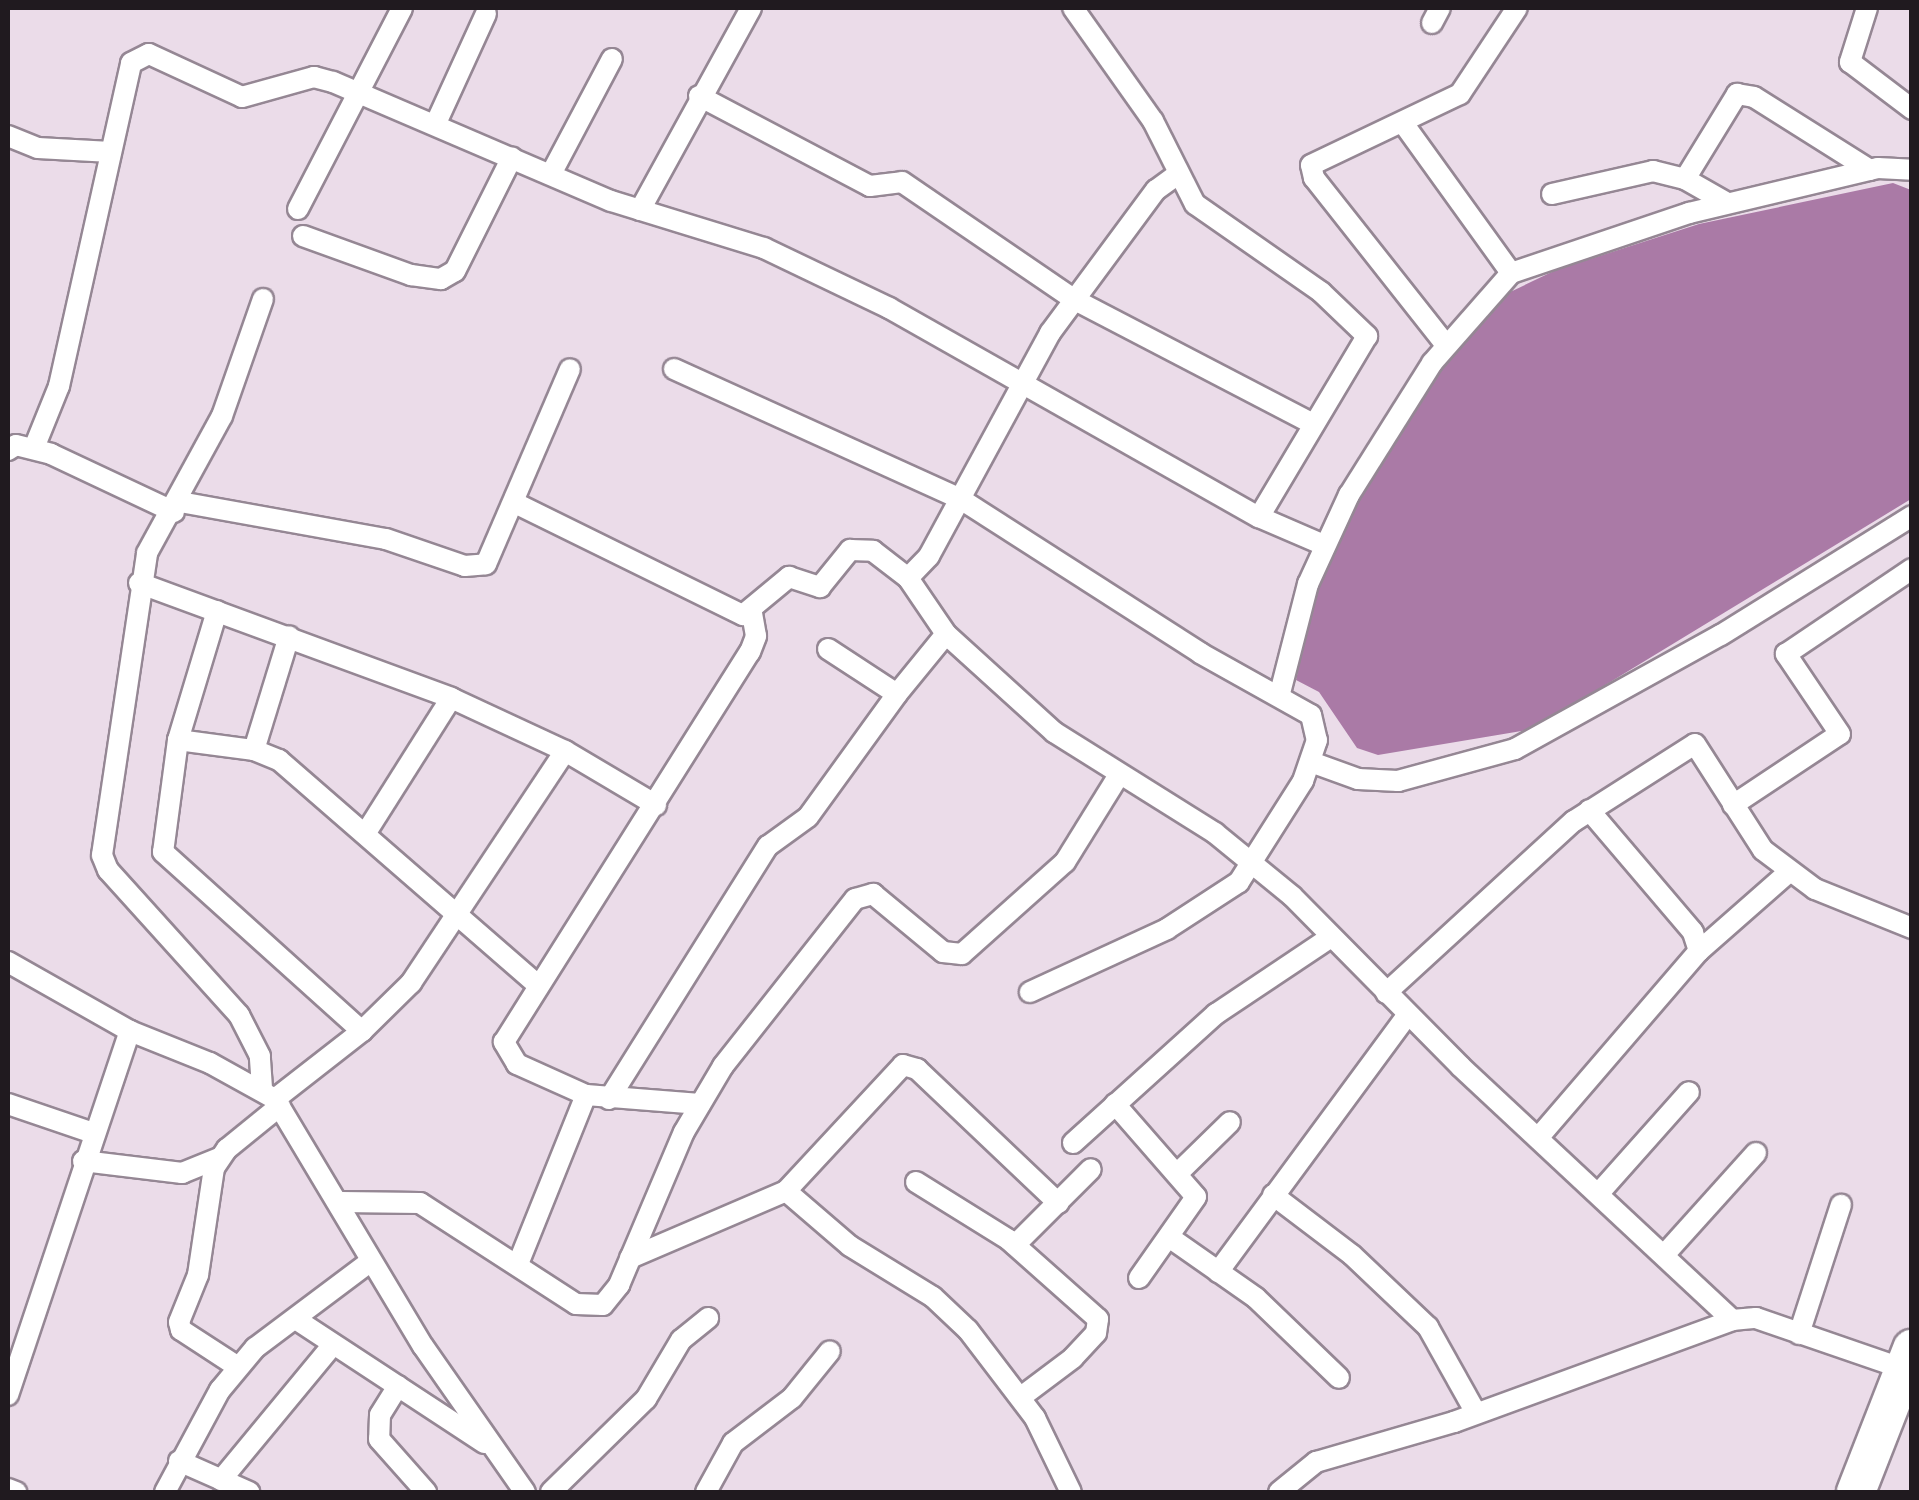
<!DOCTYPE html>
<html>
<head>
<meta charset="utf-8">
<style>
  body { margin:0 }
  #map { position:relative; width:1919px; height:1500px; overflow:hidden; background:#ebdce9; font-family:"Nunito Sans",sans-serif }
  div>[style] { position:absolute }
  .water>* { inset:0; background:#aa7aa6 }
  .roads { filter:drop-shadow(2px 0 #958794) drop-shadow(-2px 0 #958794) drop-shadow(0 2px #958794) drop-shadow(0 -2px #958794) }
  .street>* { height:20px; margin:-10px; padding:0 10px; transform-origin:10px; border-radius:10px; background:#fff }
  .highway>* { height:38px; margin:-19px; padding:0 19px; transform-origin:19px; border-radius:19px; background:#fff }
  span { translate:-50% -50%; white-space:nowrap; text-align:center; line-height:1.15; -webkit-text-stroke:9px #f8e9f6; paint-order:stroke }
  .frame { position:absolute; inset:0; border:10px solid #201a1f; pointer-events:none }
</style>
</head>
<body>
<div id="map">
  <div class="water">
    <i style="clip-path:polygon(1893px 183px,1911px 190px,1911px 499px,1533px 729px,1378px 755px,1357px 748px,1319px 692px,1296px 680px,1315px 591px,1337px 534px,1421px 389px,1506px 294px,1556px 270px,1699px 224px)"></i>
  </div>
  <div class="roads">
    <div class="street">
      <i style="left:1073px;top:8px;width:138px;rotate:54.7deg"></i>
      <i style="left:1153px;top:121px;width:93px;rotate:63.2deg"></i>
      <i style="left:1195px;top:204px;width:154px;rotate:34.9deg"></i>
      <i style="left:1321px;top:292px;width:64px;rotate:43.7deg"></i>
      <i style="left:1367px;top:336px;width:211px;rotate:120.8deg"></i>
      <i style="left:1867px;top:8px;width:57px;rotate:107.5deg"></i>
      <i style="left:1850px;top:62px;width:78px;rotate:37.2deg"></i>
      <i style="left:1432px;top:23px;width:17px;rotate:-62deg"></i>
      <i style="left:699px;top:96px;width:193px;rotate:27.8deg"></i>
      <i style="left:870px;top:186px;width:32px;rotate:-7deg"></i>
      <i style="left:902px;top:182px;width:209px;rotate:34.3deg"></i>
      <i style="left:1075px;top:300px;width:268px;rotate:27.5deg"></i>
      <i style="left:436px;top:123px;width:120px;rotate:-65.4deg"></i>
      <i style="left:1403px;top:123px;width:185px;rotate:54.2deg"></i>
      <i style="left:8px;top:136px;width:32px;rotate:22deg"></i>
      <i style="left:38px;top:148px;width:73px;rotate:3.1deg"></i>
      <i style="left:551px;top:174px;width:130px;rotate:-62.1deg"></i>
      <i style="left:1685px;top:179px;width:100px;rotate:-58.5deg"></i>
      <i style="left:1737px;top:94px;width:17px;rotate:10deg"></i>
      <i style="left:1754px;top:97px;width:137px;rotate:32.2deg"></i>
      <i style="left:1552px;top:194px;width:104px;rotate:-12.8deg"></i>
      <i style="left:1653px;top:171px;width:33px;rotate:14deg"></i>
      <i style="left:1685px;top:179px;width:48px;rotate:29.7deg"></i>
      <i style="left:298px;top:209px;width:226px;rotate:-62.6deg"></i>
      <i style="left:640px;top:210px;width:230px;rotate:-61.2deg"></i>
      <i style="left:303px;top:236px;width:115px;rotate:19.9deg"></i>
      <i style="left:411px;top:275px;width:30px;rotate:8deg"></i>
      <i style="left:441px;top:279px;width:16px;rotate:-30deg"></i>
      <i style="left:455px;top:271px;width:127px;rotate:-63.4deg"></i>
      <i style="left:1446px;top:345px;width:213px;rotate:-128.3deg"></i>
      <i style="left:1314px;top:178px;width:13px;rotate:-103deg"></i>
      <i style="left:1311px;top:165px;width:165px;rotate:-25.5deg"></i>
      <i style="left:1460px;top:94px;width:103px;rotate:-56.5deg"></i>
      <i style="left:674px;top:369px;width:313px;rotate:24.4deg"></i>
      <i style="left:959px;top:498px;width:287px;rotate:32.7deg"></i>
      <i style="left:1200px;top:653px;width:127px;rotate:29.2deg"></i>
      <i style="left:1311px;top:715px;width:26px;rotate:77deg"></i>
      <i style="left:1317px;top:740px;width:43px;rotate:108.9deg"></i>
      <i style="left:1303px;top:781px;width:120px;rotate:122.4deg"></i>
      <i style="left:1239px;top:882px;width:86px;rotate:146.9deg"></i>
      <i style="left:1167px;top:929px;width:151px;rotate:155.3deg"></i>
      <i style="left:34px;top:448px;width:67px;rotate:-68deg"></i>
      <i style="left:59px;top:386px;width:331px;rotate:-77.4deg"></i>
      <i style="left:131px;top:63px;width:20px;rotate:-27deg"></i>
      <i style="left:149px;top:54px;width:102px;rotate:24.8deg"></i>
      <i style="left:242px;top:97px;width:75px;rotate:-15.5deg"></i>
      <i style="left:314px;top:77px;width:20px;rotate:15deg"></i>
      <i style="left:333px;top:82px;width:302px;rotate:23.2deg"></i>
      <i style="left:611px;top:201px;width:160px;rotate:17.1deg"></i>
      <i style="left:764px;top:248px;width:139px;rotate:25.6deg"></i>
      <i style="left:889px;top:308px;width:425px;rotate:29.5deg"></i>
      <i style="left:1259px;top:517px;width:71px;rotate:23.3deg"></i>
      <i style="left:8px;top:450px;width:9px;rotate:-32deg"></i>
      <i style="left:16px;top:445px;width:36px;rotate:14deg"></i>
      <i style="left:51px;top:454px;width:136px;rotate:25.2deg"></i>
      <i style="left:180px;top:502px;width:209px;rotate:10.2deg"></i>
      <i style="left:386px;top:539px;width:83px;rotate:18.9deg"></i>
      <i style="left:465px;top:566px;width:21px;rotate:-5deg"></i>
      <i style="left:486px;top:564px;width:212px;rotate:-66.7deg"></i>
      <i style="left:515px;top:503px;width:254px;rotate:26.2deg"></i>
      <i style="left:743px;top:615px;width:60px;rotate:-39.6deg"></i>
      <i style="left:789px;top:577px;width:33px;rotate:18deg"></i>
      <i style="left:820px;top:587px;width:48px;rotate:-51deg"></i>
      <i style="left:850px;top:550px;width:23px;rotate:2deg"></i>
      <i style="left:873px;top:551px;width:44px;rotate:37.6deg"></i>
      <i style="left:908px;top:578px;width:68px;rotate:55.8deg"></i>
      <i style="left:946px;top:634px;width:146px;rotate:42.2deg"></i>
      <i style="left:1054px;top:732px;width:190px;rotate:32.1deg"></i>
      <i style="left:1215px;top:833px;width:99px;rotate:39.3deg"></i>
      <i style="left:1292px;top:896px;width:240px;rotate:45.3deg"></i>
      <i style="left:1461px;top:1067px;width:371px;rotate:43deg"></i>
      <i style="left:908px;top:578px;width:30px;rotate:-46deg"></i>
      <i style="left:929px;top:556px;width:254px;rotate:-61.5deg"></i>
      <i style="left:1050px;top:333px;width:178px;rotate:-53.5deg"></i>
      <i style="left:1156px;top:190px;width:27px;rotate:-36deg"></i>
      <i style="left:139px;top:583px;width:333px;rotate:20.2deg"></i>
      <i style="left:451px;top:698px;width:126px;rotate:24.9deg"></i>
      <i style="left:565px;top:751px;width:106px;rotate:30.7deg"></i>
      <i style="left:217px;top:611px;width:135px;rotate:106.8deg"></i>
      <i style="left:178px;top:740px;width:113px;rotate:97.6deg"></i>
      <i style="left:163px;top:852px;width:268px;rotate:42deg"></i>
      <i style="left:828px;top:649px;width:82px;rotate:33.1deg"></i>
      <i style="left:897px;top:694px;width:77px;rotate:-50.8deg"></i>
      <i style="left:1280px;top:693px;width:113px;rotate:-75.6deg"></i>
      <i style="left:1308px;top:584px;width:98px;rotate:-65.3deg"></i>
      <i style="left:1349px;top:495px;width:156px;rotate:-57.8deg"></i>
      <i style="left:1432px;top:363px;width:120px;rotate:-48.7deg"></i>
      <i style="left:1511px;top:273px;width:188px;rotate:-18.6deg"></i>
      <i style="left:1689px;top:213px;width:194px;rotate:-13.4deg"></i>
      <i style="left:1878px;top:168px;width:34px;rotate:3deg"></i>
      <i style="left:178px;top:740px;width:77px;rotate:7.5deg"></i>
      <i style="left:254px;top:750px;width:27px;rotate:22deg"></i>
      <i style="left:279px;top:760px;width:344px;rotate:41deg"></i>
      <i style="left:254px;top:750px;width:119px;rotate:-72.9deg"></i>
      <i style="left:1311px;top:762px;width:50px;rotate:19.9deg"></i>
      <i style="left:1358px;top:779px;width:40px;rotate:2.9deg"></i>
      <i style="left:1398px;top:781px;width:121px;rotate:-15.3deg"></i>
      <i style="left:1515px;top:749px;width:235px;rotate:-29deg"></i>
      <i style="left:1721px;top:635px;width:225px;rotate:-31.9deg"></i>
      <i style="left:1733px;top:805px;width:128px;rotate:-33.6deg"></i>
      <i style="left:1840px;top:734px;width:97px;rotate:-124deg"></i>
      <i style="left:1786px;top:654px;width:152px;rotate:-34deg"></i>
      <i style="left:367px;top:831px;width:157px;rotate:-57.7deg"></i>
      <i style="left:1699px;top:951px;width:120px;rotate:-41.3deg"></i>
      <i style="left:8px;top:962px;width:140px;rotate:29.5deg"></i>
      <i style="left:130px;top:1031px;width:86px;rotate:21.8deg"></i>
      <i style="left:210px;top:1063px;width:74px;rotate:29deg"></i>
      <i style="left:275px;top:1099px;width:288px;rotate:59.1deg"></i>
      <i style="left:423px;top:1346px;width:178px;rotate:55.1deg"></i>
      <i style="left:1386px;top:993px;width:255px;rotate:-42.5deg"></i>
      <i style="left:1574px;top:821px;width:143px;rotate:-32.5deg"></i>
      <i style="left:1695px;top:744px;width:126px;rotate:57.3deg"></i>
      <i style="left:1763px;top:850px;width:65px;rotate:36.9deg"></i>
      <i style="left:1815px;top:889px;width:105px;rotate:21.9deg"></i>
      <i style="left:262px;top:1088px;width:32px;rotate:-94deg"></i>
      <i style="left:260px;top:1056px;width:46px;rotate:-117.1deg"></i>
      <i style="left:239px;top:1015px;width:195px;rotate:-132.1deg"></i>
      <i style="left:108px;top:870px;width:16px;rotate:-112deg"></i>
      <i style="left:102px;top:855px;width:305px;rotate:-81.5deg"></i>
      <i style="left:147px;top:553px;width:156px;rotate:-61.3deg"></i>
      <i style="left:222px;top:416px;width:124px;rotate:-70.7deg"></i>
      <i style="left:275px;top:1099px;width:110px;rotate:-38deg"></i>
      <i style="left:362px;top:1031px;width:69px;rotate:-44.4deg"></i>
      <i style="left:411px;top:983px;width:278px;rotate:-56.4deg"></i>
      <i style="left:609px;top:1099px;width:299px;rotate:-57.9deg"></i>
      <i style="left:768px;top:846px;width:49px;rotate:-35.9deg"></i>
      <i style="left:808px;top:817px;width:152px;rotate:-54.1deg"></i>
      <i style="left:8px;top:1104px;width:90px;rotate:18.8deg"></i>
      <i style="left:700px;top:1104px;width:114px;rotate:-175.5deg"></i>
      <i style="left:586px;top:1095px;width:76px;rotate:-155.8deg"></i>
      <i style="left:517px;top:1064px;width:26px;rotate:-121deg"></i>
      <i style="left:504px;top:1042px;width:461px;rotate:-57.8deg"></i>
      <i style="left:750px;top:652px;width:17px;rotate:-69deg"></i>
      <i style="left:756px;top:636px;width:22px;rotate:-100deg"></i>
      <i style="left:1115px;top:1104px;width:123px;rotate:48.9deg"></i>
      <i style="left:1196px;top:1197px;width:99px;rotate:125.1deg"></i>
      <i style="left:1538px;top:1138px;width:247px;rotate:-49.3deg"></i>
      <i style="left:1699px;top:951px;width:20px;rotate:-108deg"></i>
      <i style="left:1693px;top:932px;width:160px;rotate:-130.4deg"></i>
      <i style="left:1073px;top:1143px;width:193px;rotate:-42.1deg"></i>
      <i style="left:1216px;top:1014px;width:138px;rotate:-33.8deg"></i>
      <i style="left:83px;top:1161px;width:100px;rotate:6.9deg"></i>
      <i style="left:182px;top:1173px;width:40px;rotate:-22deg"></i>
      <i style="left:1179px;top:1172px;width:71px;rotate:-44.4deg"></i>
      <i style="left:916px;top:1182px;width:110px;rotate:31.9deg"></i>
      <i style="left:1009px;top:1240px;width:119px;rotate:41.6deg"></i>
      <i style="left:1098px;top:1319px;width:14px;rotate:98deg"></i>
      <i style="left:1096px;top:1333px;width:34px;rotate:133deg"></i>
      <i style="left:1073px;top:1358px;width:65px;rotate:143.1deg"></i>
      <i style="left:786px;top:1191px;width:84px;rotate:40.7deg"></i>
      <i style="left:850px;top:1246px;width:97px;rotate:31.6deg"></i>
      <i style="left:933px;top:1297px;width:48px;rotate:43.3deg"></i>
      <i style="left:968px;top:1330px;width:111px;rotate:52.7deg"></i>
      <i style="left:1035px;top:1418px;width:82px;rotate:64.1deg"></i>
      <i style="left:1599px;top:1193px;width:135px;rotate:-48.3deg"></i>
      <i style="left:1273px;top:1195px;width:99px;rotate:37.2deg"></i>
      <i style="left:1352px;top:1255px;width:105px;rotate:43.5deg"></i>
      <i style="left:1428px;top:1327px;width:98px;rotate:60.8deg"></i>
      <i style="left:341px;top:1202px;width:79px;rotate:0.7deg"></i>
      <i style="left:420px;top:1203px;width:186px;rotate:32.9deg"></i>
      <i style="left:576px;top:1304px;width:27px;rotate:2deg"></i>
      <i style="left:603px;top:1305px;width:26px;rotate:-51deg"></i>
      <i style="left:619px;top:1285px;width:166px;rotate:-67deg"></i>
      <i style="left:684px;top:1132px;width:77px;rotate:-59.4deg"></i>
      <i style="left:723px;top:1066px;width:213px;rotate:-51.7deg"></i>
      <i style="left:855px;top:899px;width:19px;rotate:-16deg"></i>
      <i style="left:873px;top:894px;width:91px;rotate:39.6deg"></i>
      <i style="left:943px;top:952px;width:19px;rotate:6deg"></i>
      <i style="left:962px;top:954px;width:138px;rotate:-41.8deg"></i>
      <i style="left:1065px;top:862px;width:99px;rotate:-58.2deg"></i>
      <i style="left:1169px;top:1237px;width:106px;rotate:35deg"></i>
      <i style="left:1256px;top:1298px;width:115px;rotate:43.9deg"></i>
      <i style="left:1015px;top:1245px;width:107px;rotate:-45deg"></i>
      <i style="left:1665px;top:1254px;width:136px;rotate:-48deg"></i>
      <i style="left:630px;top:1258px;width:170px;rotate:-23.2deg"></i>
      <i style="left:786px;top:1191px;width:172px;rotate:-47.1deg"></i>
      <i style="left:903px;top:1065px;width:15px;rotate:16deg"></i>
      <i style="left:917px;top:1069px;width:195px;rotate:43.5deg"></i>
      <i style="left:518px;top:1264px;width:182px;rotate:-68.1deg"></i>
      <i style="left:1218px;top:1272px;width:320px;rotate:-53.6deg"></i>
      <i style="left:297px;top:1320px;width:224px;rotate:33.3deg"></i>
      <i style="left:1799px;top:1334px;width:136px;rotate:-72deg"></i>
      <i style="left:238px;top:1367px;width:68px;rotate:-147deg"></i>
      <i style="left:181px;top:1330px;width:8px;rotate:-104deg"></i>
      <i style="left:179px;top:1322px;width:51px;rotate:-68deg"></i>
      <i style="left:198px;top:1275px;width:108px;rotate:-81.5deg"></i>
      <i style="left:214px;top:1168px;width:23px;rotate:-56deg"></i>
      <i style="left:227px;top:1149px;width:68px;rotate:-39.1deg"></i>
      <i style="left:398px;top:1386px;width:34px;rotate:122deg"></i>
      <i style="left:380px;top:1415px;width:24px;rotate:92deg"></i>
      <i style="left:379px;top:1439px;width:71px;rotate:48.4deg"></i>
      <i style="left:8px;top:1395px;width:384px;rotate:-71.5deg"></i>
      <i style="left:179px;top:1461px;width:77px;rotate:23.9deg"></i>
      <i style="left:221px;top:1480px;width:174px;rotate:-50.4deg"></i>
      <i style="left:8px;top:1489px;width:9px;rotate:21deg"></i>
      <i style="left:165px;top:1492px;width:116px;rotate:-61.7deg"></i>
      <i style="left:220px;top:1390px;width:55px;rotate:-50.2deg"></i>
      <i style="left:255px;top:1348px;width:145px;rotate:-36.9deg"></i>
      <i style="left:551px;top:1492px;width:133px;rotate:-44.4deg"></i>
      <i style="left:646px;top:1399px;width:69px;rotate:-59.3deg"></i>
      <i style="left:681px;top:1340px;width:35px;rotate:-39deg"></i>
      <i style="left:706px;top:1492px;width:56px;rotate:-61.1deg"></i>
      <i style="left:733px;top:1443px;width:74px;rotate:-37.3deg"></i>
      <i style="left:792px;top:1398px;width:60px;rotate:-51deg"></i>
      <i style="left:1279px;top:1492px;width:48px;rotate:-39deg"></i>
      <i style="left:1316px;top:1462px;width:144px;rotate:-16.2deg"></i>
      <i style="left:1454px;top:1422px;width:296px;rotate:-20.1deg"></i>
      <i style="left:1732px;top:1320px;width:24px;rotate:-5deg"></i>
      <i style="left:1756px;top:1318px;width:157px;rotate:19deg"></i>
    </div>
    <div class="highway">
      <i style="left:1856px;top:1492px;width:154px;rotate:-68.6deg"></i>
    </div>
  </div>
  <div class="frame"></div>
</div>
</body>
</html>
